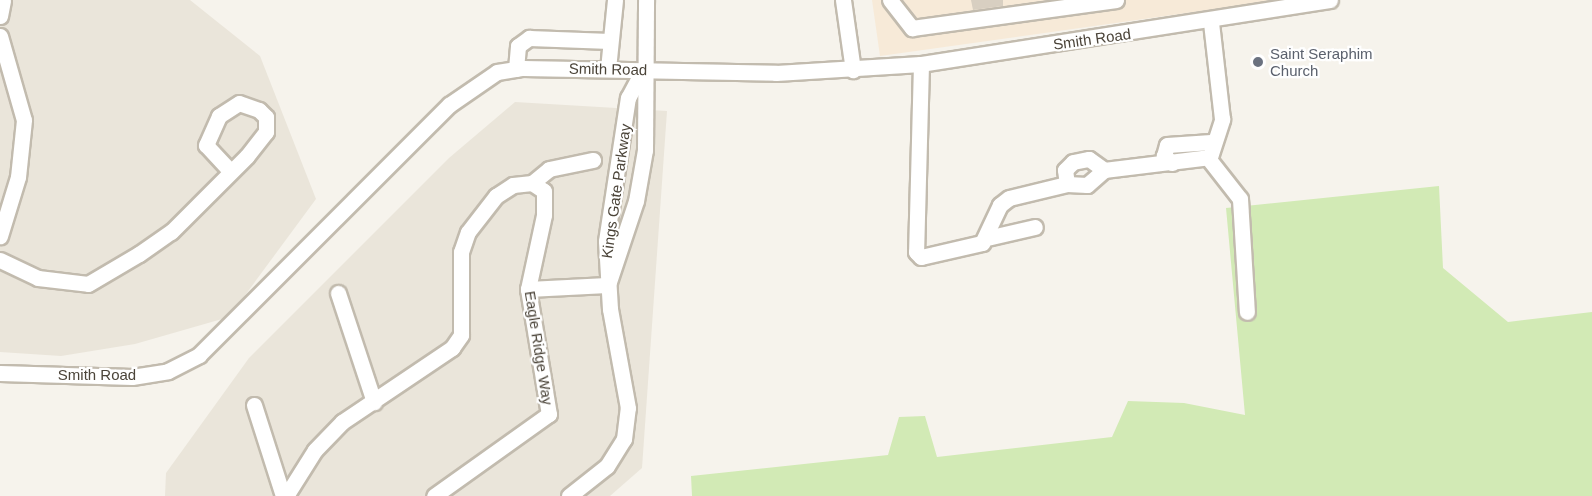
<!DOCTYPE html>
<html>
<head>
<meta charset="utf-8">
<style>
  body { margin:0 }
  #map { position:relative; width:1592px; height:496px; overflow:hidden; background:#f6f3ec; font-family:Arial,sans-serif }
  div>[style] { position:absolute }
  .residential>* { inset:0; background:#eae5da }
  .commercial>* { inset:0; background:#f7ead8 }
  .green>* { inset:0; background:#d2eab5 }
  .building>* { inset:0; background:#d8cfc1 }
  .roads { filter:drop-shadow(2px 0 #c2bbae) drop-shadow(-2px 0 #c2bbae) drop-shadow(0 2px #c2bbae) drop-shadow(0 -2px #c2bbae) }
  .minor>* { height:15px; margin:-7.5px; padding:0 7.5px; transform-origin:7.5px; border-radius:7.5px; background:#fff }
  .dots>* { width:16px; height:16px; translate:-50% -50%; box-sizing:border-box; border:3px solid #fff; border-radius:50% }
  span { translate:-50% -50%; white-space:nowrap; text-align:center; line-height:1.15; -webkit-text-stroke:4.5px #fff; paint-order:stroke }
  .street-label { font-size:15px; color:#4b4439 }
  .worship-label { font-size:15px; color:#5b616d }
  .left { translate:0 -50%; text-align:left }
</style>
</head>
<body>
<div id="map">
  <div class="residential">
    <i style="clip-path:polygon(0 0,190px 0,260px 56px,316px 199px,229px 317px,135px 344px,61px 356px,0 352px)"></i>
    <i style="clip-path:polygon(515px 102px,667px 111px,642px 468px,610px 496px,165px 496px,166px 473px,249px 358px,449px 158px)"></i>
  </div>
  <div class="commercial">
    <i style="clip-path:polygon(872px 0,1280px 0,880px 56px)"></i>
  </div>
  <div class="green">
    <i style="clip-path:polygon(1439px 186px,1443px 268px,1508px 322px,1592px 312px,1592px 496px,692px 496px,691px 476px,888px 455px,899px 417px,925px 416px,937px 457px,1112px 437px,1128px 401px,1184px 403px,1245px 415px,1226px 208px)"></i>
  </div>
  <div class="building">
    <i style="clip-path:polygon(971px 0,1003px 0,1003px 6px,973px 10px)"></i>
  </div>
  <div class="roads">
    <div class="minor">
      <i style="left:843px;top:0;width:71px;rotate:81.9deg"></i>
      <i style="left:890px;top:0;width:36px;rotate:52deg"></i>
      <i style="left:912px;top:28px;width:206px;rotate:-7.8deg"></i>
      <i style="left:0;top:16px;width:16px;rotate:-79deg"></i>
      <i style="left:0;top:36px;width:87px;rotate:74.1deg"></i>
      <i style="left:24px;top:120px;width:57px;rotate:96deg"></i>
      <i style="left:18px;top:177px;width:62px;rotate:107deg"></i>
      <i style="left:921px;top:64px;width:188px;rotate:91.5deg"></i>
      <i style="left:916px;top:252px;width:7px;rotate:45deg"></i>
      <i style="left:921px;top:257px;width:63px;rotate:-12.9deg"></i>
      <i style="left:982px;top:243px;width:42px;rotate:-64.7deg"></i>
      <i style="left:1000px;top:205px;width:11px;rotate:-38deg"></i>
      <i style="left:1009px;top:198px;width:60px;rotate:-13.6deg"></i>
      <i style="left:1067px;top:184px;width:20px;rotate:3deg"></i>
      <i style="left:1087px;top:185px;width:23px;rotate:-41deg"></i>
      <i style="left:1104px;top:170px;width:107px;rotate:-7deg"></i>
      <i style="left:1210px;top:157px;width:40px;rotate:-72deg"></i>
      <i style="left:1222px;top:119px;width:98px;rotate:-96.5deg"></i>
      <i style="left:516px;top:69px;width:23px;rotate:-85deg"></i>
      <i style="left:518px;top:46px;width:14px;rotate:-36deg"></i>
      <i style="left:529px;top:38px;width:81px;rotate:2.1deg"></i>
      <i style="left:608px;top:69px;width:69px;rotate:-84.2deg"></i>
      <i style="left:1208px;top:158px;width:52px;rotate:52deg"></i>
      <i style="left:1240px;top:199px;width:113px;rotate:86.5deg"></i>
      <i style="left:1172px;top:163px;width:11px;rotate:-139deg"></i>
      <i style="left:1164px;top:156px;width:11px;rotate:-75deg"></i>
      <i style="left:1167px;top:145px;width:44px;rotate:-3.9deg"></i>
      <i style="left:532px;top:183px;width:22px;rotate:-39deg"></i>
      <i style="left:549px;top:169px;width:45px;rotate:-11.6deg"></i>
      <i style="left:1067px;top:184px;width:14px;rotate:-98deg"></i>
      <i style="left:1065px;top:170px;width:11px;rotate:-45deg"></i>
      <i style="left:1073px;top:162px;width:16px;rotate:-11deg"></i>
      <i style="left:1089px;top:159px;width:19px;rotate:36deg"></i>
      <i style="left:987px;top:238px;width:49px;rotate:-12.9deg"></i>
      <i style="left:0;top:260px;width:42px;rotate:25.3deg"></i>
      <i style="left:38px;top:278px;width:50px;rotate:6.8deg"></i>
      <i style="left:88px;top:284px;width:59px;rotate:-30.5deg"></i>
      <i style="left:139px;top:254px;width:39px;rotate:-35deg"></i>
      <i style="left:171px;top:232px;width:107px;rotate:-45deg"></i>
      <i style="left:247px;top:156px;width:31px;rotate:-52deg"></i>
      <i style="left:266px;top:132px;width:15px;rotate:-90deg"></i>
      <i style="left:266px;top:117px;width:10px;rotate:-135deg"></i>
      <i style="left:259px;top:110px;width:21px;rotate:-161deg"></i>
      <i style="left:239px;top:103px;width:24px;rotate:147deg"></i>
      <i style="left:219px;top:116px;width:32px;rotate:114deg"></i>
      <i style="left:206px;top:145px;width:35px;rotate:47deg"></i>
      <i style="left:609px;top:282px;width:85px;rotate:-71.6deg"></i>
      <i style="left:636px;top:201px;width:52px;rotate:-80deg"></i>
      <i style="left:645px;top:150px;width:150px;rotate:-89.6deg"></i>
      <i style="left:528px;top:289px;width:79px;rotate:-2.9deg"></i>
      <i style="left:338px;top:293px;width:115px;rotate:71.7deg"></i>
      <i style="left:0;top:373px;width:132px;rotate:1.7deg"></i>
      <i style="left:132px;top:377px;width:36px;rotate:-9deg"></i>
      <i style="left:168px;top:371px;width:35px;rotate:-27deg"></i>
      <i style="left:199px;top:355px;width:354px;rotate:-45deg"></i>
      <i style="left:449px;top:105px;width:58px;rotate:-34.5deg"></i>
      <i style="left:497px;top:72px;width:26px;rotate:-9deg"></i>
      <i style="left:523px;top:68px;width:253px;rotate:1.1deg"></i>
      <i style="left:776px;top:73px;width:145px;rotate:-3.6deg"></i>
      <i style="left:921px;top:64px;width:414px;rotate:-8.9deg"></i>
      <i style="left:254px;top:405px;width:96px;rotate:72.3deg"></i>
      <i style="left:286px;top:496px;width:54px;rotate:-57.8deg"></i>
      <i style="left:315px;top:450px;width:39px;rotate:-46deg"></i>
      <i style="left:342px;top:422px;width:133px;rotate:-33.9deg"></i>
      <i style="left:452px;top:348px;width:16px;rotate:-55deg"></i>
      <i style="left:461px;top:335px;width:83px;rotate:-90deg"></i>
      <i style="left:461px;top:252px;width:21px;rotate:-71deg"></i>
      <i style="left:468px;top:232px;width:46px;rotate:-52.1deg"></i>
      <i style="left:496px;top:196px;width:20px;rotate:-33deg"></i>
      <i style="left:513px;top:185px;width:19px;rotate:-6deg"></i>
      <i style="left:532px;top:183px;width:14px;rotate:34deg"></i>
      <i style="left:544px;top:191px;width:24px;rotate:90deg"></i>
      <i style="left:544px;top:215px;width:76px;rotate:102.2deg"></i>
      <i style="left:528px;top:289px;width:127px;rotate:80.5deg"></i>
      <i style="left:549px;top:414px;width:141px;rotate:144.5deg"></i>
      <i style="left:569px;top:496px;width:48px;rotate:-38.3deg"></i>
      <i style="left:607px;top:466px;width:32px;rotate:-58deg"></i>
      <i style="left:624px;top:439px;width:31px;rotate:-83deg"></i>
      <i style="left:628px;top:408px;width:101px;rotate:-100.3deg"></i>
      <i style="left:610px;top:309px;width:68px;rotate:-93.4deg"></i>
      <i style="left:606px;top:241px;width:145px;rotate:-81.3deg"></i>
      <i style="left:628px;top:98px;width:32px;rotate:-62deg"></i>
    </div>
  </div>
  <div class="dots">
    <i style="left:1258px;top:62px;background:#6b7280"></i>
  </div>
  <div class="street-label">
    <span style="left:1092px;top:39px;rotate:-8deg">Smith Road</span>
    <span style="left:608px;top:69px;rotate:1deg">Smith Road</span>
    <span style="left:616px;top:191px;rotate:-82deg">Kings Gate Parkway</span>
    <span style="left:539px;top:348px;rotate:81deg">Eagle Ridge Way</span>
    <span style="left:97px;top:375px">Smith Road</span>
  </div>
  <div class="worship-label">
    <span class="left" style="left:1270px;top:62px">Saint Seraphim<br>Church</span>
  </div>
</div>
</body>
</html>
